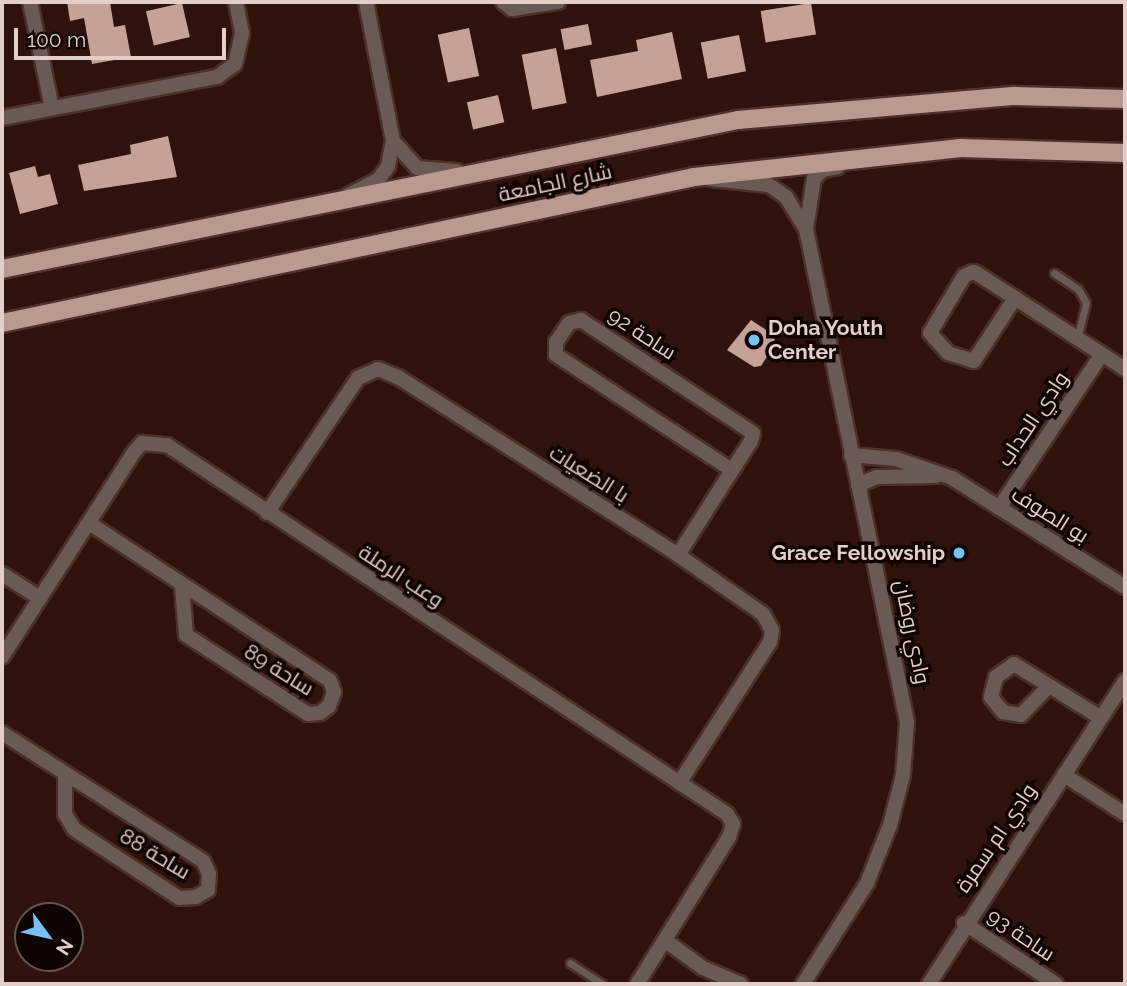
<!DOCTYPE html>
<html>
<head>
<meta charset="utf-8">
<style>
  body { margin:0 }
  #map { position:relative; width:1127px; height:986px; overflow:hidden; background:#2f120b; font-family:Raleway,Cairo,sans-serif }
  div>[style] { position:absolute }
  .building>* { inset:0; background:#c5a198; transform-origin:0 0 }
  .roads { filter:drop-shadow(2px 0 #4c3029) drop-shadow(-2px 0 #4c3029) drop-shadow(0 2px #4c3029) drop-shadow(0 -2px #4c3029) }
  .service>* { height:7px; margin:-3.5px; padding:0 3.5px; transform-origin:3.5px; border-radius:3.5px; background:#6a5a56 }
  .minor>* { height:14px; margin:-7px; padding:0 7px; transform-origin:7px; border-radius:7px; background:#6a5a56 }
  .primary>* { height:18px; margin:-9px; padding:0 9px; transform-origin:9px; border-radius:9px; background:#ba9990 }
  .dots>* { width:19px; height:19px; translate:-50% -50%; box-sizing:border-box; border:4px solid #0f0402; border-radius:50% }
  span { translate:-50% -50%; white-space:nowrap; text-align:center; line-height:1.15; -webkit-text-stroke:7px #0f0402; paint-order:stroke }
  .street-label { font-size:21px; color:#e3cec8 }
  .poi-label { font-size:21px; color:#e3cec8; font-weight:700 }
  .left { translate:0 -50%; text-align:left }
  .right { translate:-100% -50%; text-align:right }
  .frame { position:absolute; inset:0; border:4px solid #e3cec8; pointer-events:none }
  .north { position:absolute; left:14px; top:902px; width:70px; height:70px; box-sizing:border-box; background:#0f0402; border:2px solid #645551; border-radius:50%; rotate:123deg; font-size:19px; font-weight:700; line-height:28px; text-align:center; color:#e3cec8 }
  .north::after { content:''; display:block; margin:auto; width:24px; height:32px; background:#79bff8; clip-path:polygon(50% 0,100% 100%,50% 72%,0 100%) }
  .scale { position:absolute; left:14px; top:28px; width:212px; height:32px; box-sizing:border-box; border:4px solid #e3cec8; border-top:0; padding-left:9px; font-size:21px; line-height:24px; white-space:nowrap; color:#e3cec8; -webkit-text-stroke:5px #0f0402; paint-order:stroke }
</style>
</head>
<body>
<div id="map">
  <div class="building">
    <i style="clip-path:polygon(67px 2px,110px 2px,114px 27px,125px 25px,131px 57px,92px 64px,84px 18px,70px 21px)"></i>
    <i style="left:182px;top:3px;width:35px;height:37px;rotate:77deg"></i>
    <i style="left:811px;top:3px;width:32px;height:51px;rotate:81deg"></i>
    <i style="left:588px;top:24px;width:21px;height:28px;rotate:79deg"></i>
    <i style="left:469px;top:28px;width:49px;height:32px;rotate:78deg"></i>
    <i style="clip-path:polygon(672px 32px,682px 79px,597px 97px,590px 60px,638px 51px,636px 40px)"></i>
    <i style="left:739px;top:35px;width:37px;height:39px;rotate:79deg"></i>
    <i style="left:556px;top:48px;width:56px;height:35px;rotate:79deg"></i>
    <i style="left:498px;top:95px;width:28px;height:32px;rotate:77deg"></i>
    <i style="clip-path:polygon(168px 136px,177px 177px,84px 191px,78px 165px,131px 154px,130px 145px)"></i>
    <i style="clip-path:polygon(35px 166px,38px 177px,50px 174px,58px 204px,20px 214px,9px 173px)"></i>
    <i style="clip-path:polygon(751px 320px,774px 335px,775px 344px,761px 366px,754px 367px,727px 350px)"></i>
  </div>
  <div class="roads">
    <div class="service">
      <i style="left:1054px;top:273px;width:29px;rotate:34deg"></i>
      <i style="left:1078px;top:289px;width:16px;rotate:60deg"></i>
      <i style="left:1086px;top:303px;width:36px;rotate:104deg"></i>
      <i style="left:570px;top:963px;width:38px;rotate:33deg"></i>
    </div>
    <div class="minor">
      <i style="left:30px;top:2px;width:108px;rotate:78.3deg"></i>
      <i style="left:503px;top:2px;width:11px;rotate:38deg"></i>
      <i style="left:512px;top:9px;width:47px;rotate:-8.7deg"></i>
      <i style="left:2px;top:118px;width:219px;rotate:-10.8deg"></i>
      <i style="left:217px;top:77px;width:22px;rotate:-36deg"></i>
      <i style="left:235px;top:64px;width:32px;rotate:-77deg"></i>
      <i style="left:242px;top:33px;width:32px;rotate:-101deg"></i>
      <i style="left:393px;top:141px;width:36px;rotate:48deg"></i>
      <i style="left:417px;top:168px;width:40px;rotate:4.3deg"></i>
      <i style="left:711px;top:179px;width:58px;rotate:5.9deg"></i>
      <i style="left:769px;top:185px;width:21px;rotate:35deg"></i>
      <i style="left:786px;top:197px;width:38px;rotate:58deg"></i>
      <i style="left:347px;top:196px;width:36px;rotate:-28deg"></i>
      <i style="left:379px;top:179px;width:16px;rotate:-55deg"></i>
      <i style="left:388px;top:166px;width:25px;rotate:-79deg"></i>
      <i style="left:393px;top:141px;width:142px;rotate:-101deg"></i>
      <i style="left:1015px;top:298px;width:75px;rotate:123.1deg"></i>
      <i style="left:974px;top:361px;width:27px;rotate:-163deg"></i>
      <i style="left:948px;top:353px;width:27px;rotate:-132deg"></i>
      <i style="left:930px;top:333px;width:66px;rotate:-59.2deg"></i>
      <i style="left:964px;top:276px;width:10px;rotate:-24deg"></i>
      <i style="left:973px;top:272px;width:3px;rotate:18deg"></i>
      <i style="left:976px;top:273px;width:177px;rotate:32.8deg"></i>
      <i style="left:851px;top:455px;width:45px;rotate:5.1deg"></i>
      <i style="left:896px;top:459px;width:59px;rotate:18.7deg"></i>
      <i style="left:952px;top:478px;width:204px;rotate:32.2deg"></i>
      <i style="left:858px;top:485px;width:21px;rotate:-23deg"></i>
      <i style="left:877px;top:477px;width:59px;rotate:-1deg"></i>
      <i style="left:999px;top:508px;width:185px;rotate:-56.2deg"></i>
      <i style="left:267px;top:513px;width:163px;rotate:-56deg"></i>
      <i style="left:358px;top:378px;width:22px;rotate:-24deg"></i>
      <i style="left:378px;top:369px;width:22px;rotate:22deg"></i>
      <i style="left:398px;top:377px;width:332px;rotate:32.4deg"></i>
      <i style="left:678px;top:555px;width:103px;rotate:34.8deg"></i>
      <i style="left:763px;top:614px;width:18px;rotate:61deg"></i>
      <i style="left:772px;top:630px;width:12px;rotate:99deg"></i>
      <i style="left:770px;top:642px;width:168px;rotate:122.8deg"></i>
      <i style="left:89px;top:523px;width:288px;rotate:33.2deg"></i>
      <i style="left:330px;top:681px;width:12px;rotate:70deg"></i>
      <i style="left:334px;top:692px;width:15px;rotate:110deg"></i>
      <i style="left:329px;top:706px;width:11px;rotate:142deg"></i>
      <i style="left:320px;top:713px;width:12px;rotate:175deg"></i>
      <i style="left:308px;top:714px;width:145px;rotate:-147.1deg"></i>
      <i style="left:186px;top:635px;width:49px;rotate:-94.7deg"></i>
      <i style="left:678px;top:555px;width:135px;rotate:-57.4deg"></i>
      <i style="left:751px;top:441px;width:8px;rotate:-76deg"></i>
      <i style="left:753px;top:433px;width:206px;rotate:-146.7deg"></i>
      <i style="left:581px;top:320px;width:12px;rotate:166deg"></i>
      <i style="left:569px;top:323px;width:23px;rotate:124deg"></i>
      <i style="left:556px;top:342px;width:13px;rotate:90deg"></i>
      <i style="left:556px;top:355px;width:210px;rotate:33.2deg"></i>
      <i style="left:2px;top:574px;width:45px;rotate:32.3deg"></i>
      <i style="left:2px;top:657px;width:245px;rotate:-57.2deg"></i>
      <i style="left:135px;top:451px;width:11px;rotate:-49deg"></i>
      <i style="left:142px;top:443px;width:25px;rotate:5deg"></i>
      <i style="left:167px;top:445px;width:671px;rotate:33.38deg"></i>
      <i style="left:727px;top:814px;width:12px;rotate:59deg"></i>
      <i style="left:733px;top:824px;width:14px;rotate:107deg"></i>
      <i style="left:729px;top:837px;width:173px;rotate:122deg"></i>
      <i style="left:1049px;top:686px;width:40px;rotate:134deg"></i>
      <i style="left:1021px;top:715px;width:18px;rotate:-171deg"></i>
      <i style="left:1003px;top:712px;width:19px;rotate:-129deg"></i>
      <i style="left:991px;top:697px;width:21px;rotate:-76deg"></i>
      <i style="left:996px;top:677px;width:22px;rotate:-36deg"></i>
      <i style="left:1014px;top:664px;width:102px;rotate:31.8deg"></i>
      <i style="left:2px;top:733px;width:238px;rotate:32.5deg"></i>
      <i style="left:203px;top:861px;width:14px;rotate:65deg"></i>
      <i style="left:209px;top:874px;width:16px;rotate:94deg"></i>
      <i style="left:208px;top:890px;width:14px;rotate:150deg"></i>
      <i style="left:196px;top:897px;width:17px;rotate:177deg"></i>
      <i style="left:179px;top:898px;width:126px;rotate:-146.7deg"></i>
      <i style="left:74px;top:829px;width:17px;rotate:-121deg"></i>
      <i style="left:65px;top:814px;width:39px;rotate:-90deg"></i>
      <i style="left:1064px;top:775px;width:72px;rotate:32.6deg"></i>
      <i style="left:964px;top:923px;width:110px;rotate:33.5deg"></i>
      <i style="left:666px;top:941px;width:46px;rotate:36.1deg"></i>
      <i style="left:703px;top:968px;width:41px;rotate:22.8deg"></i>
      <i style="left:803px;top:984px;width:120px;rotate:-57.6deg"></i>
      <i style="left:867px;top:883px;width:62px;rotate:-68.4deg"></i>
      <i style="left:890px;top:825px;width:52px;rotate:-75.4deg"></i>
      <i style="left:903px;top:775px;width:53px;rotate:-85.7deg"></i>
      <i style="left:907px;top:722px;width:503px;rotate:-101.58deg"></i>
      <i style="left:806px;top:229px;width:52px;rotate:-81.1deg"></i>
      <i style="left:814px;top:178px;width:12px;rotate:-42deg"></i>
      <i style="left:823px;top:170px;width:15px;rotate:-11deg"></i>
      <i style="left:929px;top:984px;width:361px;rotate:-57.1deg"></i>
    </div>
    <div class="primary">
      <i style="left:2px;top:269px;width:751px;rotate:-11.44deg"></i>
      <i style="left:738px;top:120px;width:278px;rotate:-5deg"></i>
      <i style="left:1015px;top:96px;width:110px;rotate:1.6deg"></i>
      <i style="left:2px;top:323px;width:707px;rotate:-11.91deg"></i>
      <i style="left:694px;top:177px;width:268px;rotate:-6.2deg"></i>
      <i style="left:960px;top:148px;width:165px;rotate:1.7deg"></i>
    </div>
  </div>
  <div class="dots">
    <i style="left:754px;top:340px;background:#79bff8"></i>
    <i style="left:959px;top:553px;background:#79bff8"></i>
  </div>
  <div class="street-label">
    <span style="left:555px;top:183px;rotate:-12deg">شارع الجامعة</span>
    <span style="left:642px;top:334px;rotate:33deg">ساحة 92</span>
    <span style="left:1033px;top:419px;rotate:-56deg">وادي الحداب</span>
    <span style="left:589px;top:474px;rotate:32deg">با الضعيات</span>
    <span style="left:1050px;top:515px;rotate:32deg">بو الصوف</span>
    <span style="left:401px;top:576px;rotate:33deg">وعب الرملة</span>
    <span style="left:912px;top:632px;rotate:78deg">وادي روضان</span>
    <span style="left:279px;top:670px;rotate:32deg">ساحة 89</span>
    <span style="left:996px;top:838px;rotate:-56deg">وادي ام سمرة</span>
    <span style="left:155px;top:854px;rotate:31deg">ساحة 88</span>
    <span style="left:1021px;top:935px;rotate:34deg">ساحة 93</span>
  </div>
  <div class="poi-label">
    <span class="left" style="left:768px;top:340px">Doha Youth<br>Center</span>
    <span class="right" style="left:945px;top:553px">Grace Fellowship</span>
  </div>
  <div class="frame"></div>
  <div class="north">N</div>
  <div class="scale">100 m</div>
</div>
</body>
</html>
